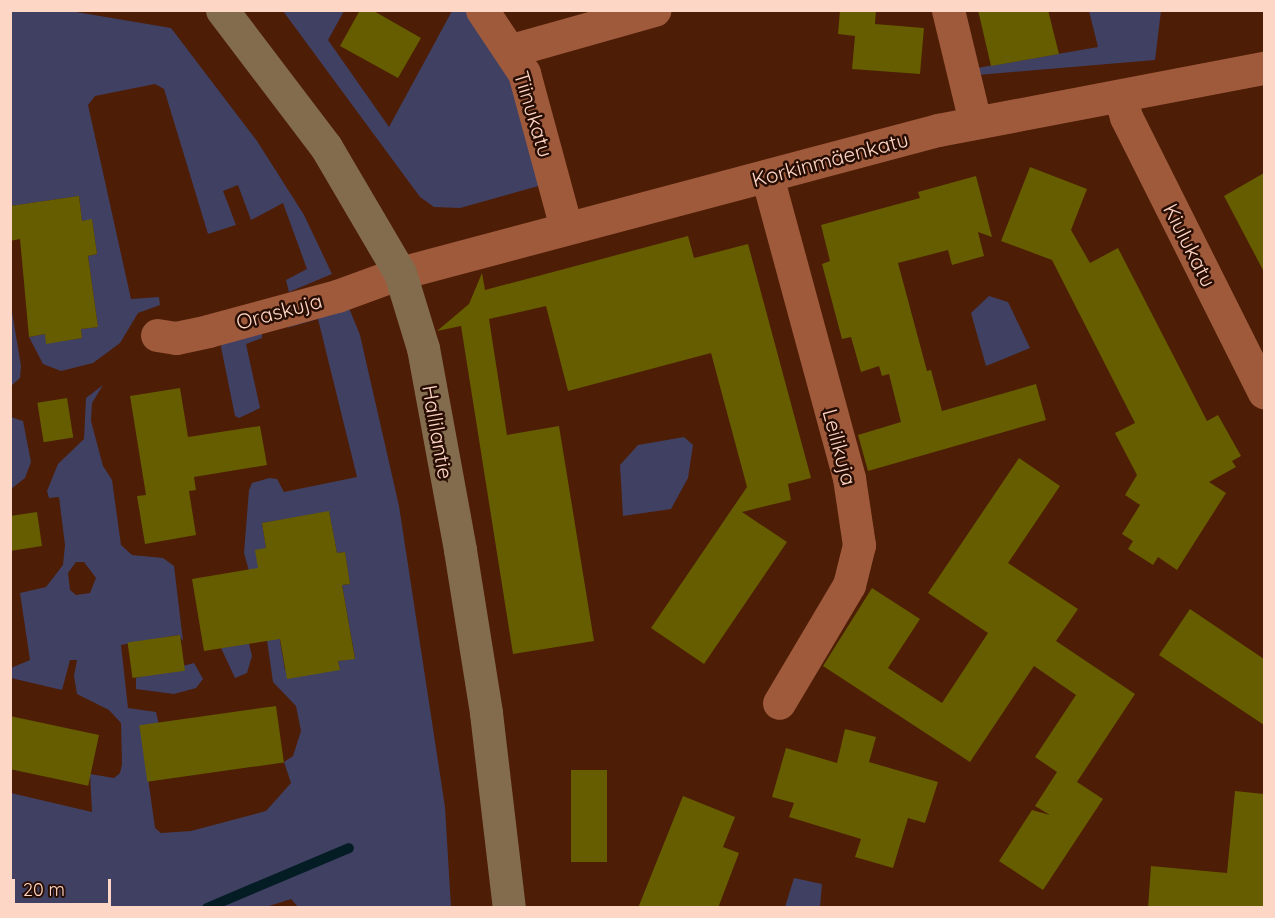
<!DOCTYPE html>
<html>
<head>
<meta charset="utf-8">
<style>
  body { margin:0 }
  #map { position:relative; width:1275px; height:918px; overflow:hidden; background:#4d1d05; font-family:Quicksand,sans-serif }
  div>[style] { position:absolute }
  .green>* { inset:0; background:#404063 }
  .stream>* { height:10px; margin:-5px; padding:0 5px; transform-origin:5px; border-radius:5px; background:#041c24 }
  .building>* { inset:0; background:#655d00; transform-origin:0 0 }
  .minor>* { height:33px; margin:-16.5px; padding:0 16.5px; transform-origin:16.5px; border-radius:16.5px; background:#9f5a3c }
  .tertiary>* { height:33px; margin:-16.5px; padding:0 16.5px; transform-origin:16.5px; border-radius:16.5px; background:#9f5a3c }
  .secondary>* { height:33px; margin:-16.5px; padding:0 16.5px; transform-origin:16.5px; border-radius:16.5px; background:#836c4d }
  span { translate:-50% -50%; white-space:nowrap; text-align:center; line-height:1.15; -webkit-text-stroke:5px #280d03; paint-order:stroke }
  .street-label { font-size:21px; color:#fed6c5 }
  .frame { position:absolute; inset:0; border:12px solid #fed6c5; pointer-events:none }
  .scale { position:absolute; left:12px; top:879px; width:99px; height:27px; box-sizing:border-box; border:3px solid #fed6c5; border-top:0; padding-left:8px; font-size:18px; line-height:21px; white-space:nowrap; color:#fed6c5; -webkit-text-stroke:4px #280d03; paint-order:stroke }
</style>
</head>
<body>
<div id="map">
  <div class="green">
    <i style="clip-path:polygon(10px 11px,70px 11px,171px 28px,257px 141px,304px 215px,332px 274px,289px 292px,286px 280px,307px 269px,283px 203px,251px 220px,238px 185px,223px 191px,236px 225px,208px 234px,164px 89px,155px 84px,95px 96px,88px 105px,131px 299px,159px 297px,160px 305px,138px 313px,120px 343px,93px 363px,61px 371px,43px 364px,29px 337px,45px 334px,47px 343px,82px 338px,81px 329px,98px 327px,88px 256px,97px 254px,92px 220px,82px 221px,79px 196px,11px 206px)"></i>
    <i style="clip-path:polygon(283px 11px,344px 11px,328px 40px,389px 127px,452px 11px,466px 11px,511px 79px,542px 185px,460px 208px,434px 207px,420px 197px)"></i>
    <i style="clip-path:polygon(1089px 11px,1161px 11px,1155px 60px,978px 75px,977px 68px,1098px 47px)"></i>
    <i style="clip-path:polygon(989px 296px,1008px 302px,1030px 348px,986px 366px,971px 313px)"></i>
    <i style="clip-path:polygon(11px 306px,21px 366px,20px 378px,11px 386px)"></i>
    <i style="clip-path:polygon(evenodd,349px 308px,360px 335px,399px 506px,445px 807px,451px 907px,298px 907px,291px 899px,263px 908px,11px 907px,11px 793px,92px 812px,90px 774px,114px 778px,120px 773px,122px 764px,121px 723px,109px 710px,77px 694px,74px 676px,77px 660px,70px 660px,62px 690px,11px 678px,11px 668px,30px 660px,20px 593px,46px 587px,63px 565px,65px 545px,59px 497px,49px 498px,47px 491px,58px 464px,84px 439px,86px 398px,103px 385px,92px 403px,91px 421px,103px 466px,112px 480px,121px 545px,132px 555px,163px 558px,174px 566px,183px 641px,178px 635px,121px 645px,128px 708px,156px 712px,159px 725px,141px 728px,155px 828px,161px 833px,191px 831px,266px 811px,291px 783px,284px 762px,293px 756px,301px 731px,296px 706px,273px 682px,265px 626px,277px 624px,285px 670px,340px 670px,338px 661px,355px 658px,342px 585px,350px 584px,345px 552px,337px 553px,329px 512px,262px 523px,266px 548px,252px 582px,244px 553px,249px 490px,252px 483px,269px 478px,277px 479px,284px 492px,357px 477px,318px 319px,287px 328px,297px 321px,349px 308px,76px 562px,84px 562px,96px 578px,90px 593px,76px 595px,70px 590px,68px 573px,76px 562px)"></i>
    <i style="clip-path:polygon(262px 331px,262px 338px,246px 344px,260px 408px,239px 418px,235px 416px,221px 347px,223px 342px)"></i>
    <i style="clip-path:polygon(11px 417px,23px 421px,31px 462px,25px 478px,11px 489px)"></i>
    <i style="clip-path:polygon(684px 437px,693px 445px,688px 478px,671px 509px,623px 516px,620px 465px,638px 445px)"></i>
    <i style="clip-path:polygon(227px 573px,233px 576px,252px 656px,247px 673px,235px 678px,221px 648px,239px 645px)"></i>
    <i style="clip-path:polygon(194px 663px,203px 679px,196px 688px,174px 694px,136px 689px,136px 678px)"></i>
    <i style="clip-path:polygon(794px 878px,822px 884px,820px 907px,785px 907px)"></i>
  </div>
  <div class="stream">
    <i style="left:207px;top:908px;width:154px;rotate:-22.9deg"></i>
  </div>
  <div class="building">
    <i style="clip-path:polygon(360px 10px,372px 10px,421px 38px,398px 78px,340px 46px)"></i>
    <i style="clip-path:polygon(840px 10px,876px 10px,875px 24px,924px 28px,920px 74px,852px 69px,855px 36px,838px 34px)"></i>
    <i style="clip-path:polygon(978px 10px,1048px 10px,1059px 54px,991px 66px)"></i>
    <i style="clip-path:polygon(1030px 167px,1087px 189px,1071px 230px,1090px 263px,1118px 248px,1207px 421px,1218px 415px,1241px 456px,1232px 461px,1236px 467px,1209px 482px,1226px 493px,1177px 570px,1158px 557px,1153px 565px,1128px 549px,1133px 541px,1122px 534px,1140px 505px,1125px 495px,1137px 475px,1115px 433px,1135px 423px,1052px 260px,1001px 241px)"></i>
    <i style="clip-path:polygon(1264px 173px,1264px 272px,1224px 196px)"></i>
    <i style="clip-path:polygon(976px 176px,992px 237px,978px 232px,984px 256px,952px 265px,948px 250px,898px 263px,927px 371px,931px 370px,942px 411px,1036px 384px,1046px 420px,868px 471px,858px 435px,901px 422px,889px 374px,882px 376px,879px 366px,861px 372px,851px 337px,842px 339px,822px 264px,830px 261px,821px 225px,920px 198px,918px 192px)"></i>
    <i style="clip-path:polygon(79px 196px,82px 221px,92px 219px,97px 254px,88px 256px,98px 327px,81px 329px,82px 338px,46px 344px,45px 334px,29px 337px,20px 239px,10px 241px,10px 206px)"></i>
    <i style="clip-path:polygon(688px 236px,694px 258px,748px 244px,811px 478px,788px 484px,791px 500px,742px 512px,787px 542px,704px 664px,651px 628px,747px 487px,711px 353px,568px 391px,546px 306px,489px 319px,507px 435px,559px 426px,594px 641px,513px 654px,461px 326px,437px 331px,469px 304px,482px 273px,485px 290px)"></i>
    <i style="clip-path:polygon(180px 388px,188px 437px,260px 426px,267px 465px,194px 477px,196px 490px,189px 491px,196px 535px,145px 544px,137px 496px,146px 495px,130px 396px)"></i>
    <i style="left:67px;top:398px;width:40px;height:30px;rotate:81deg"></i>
    <i style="clip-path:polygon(1019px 458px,1060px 486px,1008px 563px,1078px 609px,1056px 641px,1135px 694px,1077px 782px,1103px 799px,1043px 890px,999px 861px,1032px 810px,1050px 815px,1035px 806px,1057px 772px,1035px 757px,1076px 695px,1034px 666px,970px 762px,823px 666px,872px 588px,920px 619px,888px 668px,942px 703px,988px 633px,928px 593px)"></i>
    <i style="clip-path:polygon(329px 511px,337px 553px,345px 552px,350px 584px,342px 585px,355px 659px,338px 661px,340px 670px,287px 679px,280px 639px,204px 651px,192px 579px,258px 568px,255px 550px,266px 548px,262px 523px)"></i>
    <i style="clip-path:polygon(37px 512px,42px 546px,10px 551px,10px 516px)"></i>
    <i style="clip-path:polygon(1190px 609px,1264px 659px,1264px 725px,1159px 655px)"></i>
    <i style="left:180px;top:635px;width:36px;height:53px;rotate:82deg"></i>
    <i style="left:276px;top:706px;width:57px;height:138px;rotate:82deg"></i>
    <i style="left:10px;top:716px;width:91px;height:52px;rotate:12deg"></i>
    <i style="clip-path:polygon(845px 729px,876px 737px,869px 762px,938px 782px,925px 823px,908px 818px,893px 868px,855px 857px,861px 839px,789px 817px,794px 803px,772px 797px,786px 748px,837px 763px)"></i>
    <i style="left:571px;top:770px;width:36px;height:92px"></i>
    <i style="clip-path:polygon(1235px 791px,1264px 794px,1264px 908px,1148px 908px,1151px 866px,1227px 873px)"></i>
    <i style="clip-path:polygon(683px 796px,735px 817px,723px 847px,739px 853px,718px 908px,638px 908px)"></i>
  </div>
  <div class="minor">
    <i style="left:482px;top:10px;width:76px;rotate:56.3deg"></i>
    <i style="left:524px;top:73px;width:161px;rotate:74.8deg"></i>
    <i style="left:948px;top:10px;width:115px;rotate:76.4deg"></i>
    <i style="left:512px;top:50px;width:148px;rotate:-15.7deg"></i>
    <i style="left:1120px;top:96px;width:22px;rotate:74deg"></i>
    <i style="left:1126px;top:117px;width:308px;rotate:63.4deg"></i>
    <i style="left:767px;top:176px;width:313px;rotate:74.8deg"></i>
    <i style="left:849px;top:478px;width:68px;rotate:81.5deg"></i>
    <i style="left:859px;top:545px;width:41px;rotate:104deg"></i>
    <i style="left:849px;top:585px;width:137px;rotate:120.7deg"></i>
    <i style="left:157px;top:335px;width:19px;rotate:9deg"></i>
    <i style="left:176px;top:338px;width:33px;rotate:-12deg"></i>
    <i style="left:208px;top:331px;width:134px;rotate:-15.2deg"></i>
    <i style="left:337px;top:296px;width:67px;rotate:-20.1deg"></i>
  </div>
  <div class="tertiary">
    <i style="left:400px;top:273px;width:557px;rotate:-14.89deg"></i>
    <i style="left:938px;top:130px;width:332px;rotate:-10.8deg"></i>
  </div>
  <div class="secondary">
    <i style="left:222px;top:10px;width:172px;rotate:52.8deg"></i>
    <i style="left:326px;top:147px;width:146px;rotate:59.6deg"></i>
    <i style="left:400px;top:273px;width:78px;rotate:73deg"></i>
    <i style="left:423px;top:348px;width:205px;rotate:79.6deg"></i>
    <i style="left:460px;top:550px;width:165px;rotate:80.9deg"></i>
    <i style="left:486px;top:713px;width:196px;rotate:83.3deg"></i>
  </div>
  <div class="street-label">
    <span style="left:534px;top:114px;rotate:73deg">Tiinukatu</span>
    <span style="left:830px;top:159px;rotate:-15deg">Korkinmäenkatu</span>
    <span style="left:1190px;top:245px;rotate:63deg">Kiulukatu</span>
    <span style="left:279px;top:311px;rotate:-15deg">Oraskuja</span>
    <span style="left:438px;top:432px;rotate:80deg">Hallilantie</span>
    <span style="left:840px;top:447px;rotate:75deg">Leilikuja</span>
  </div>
  <div class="frame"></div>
  <div class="scale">20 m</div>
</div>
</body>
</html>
